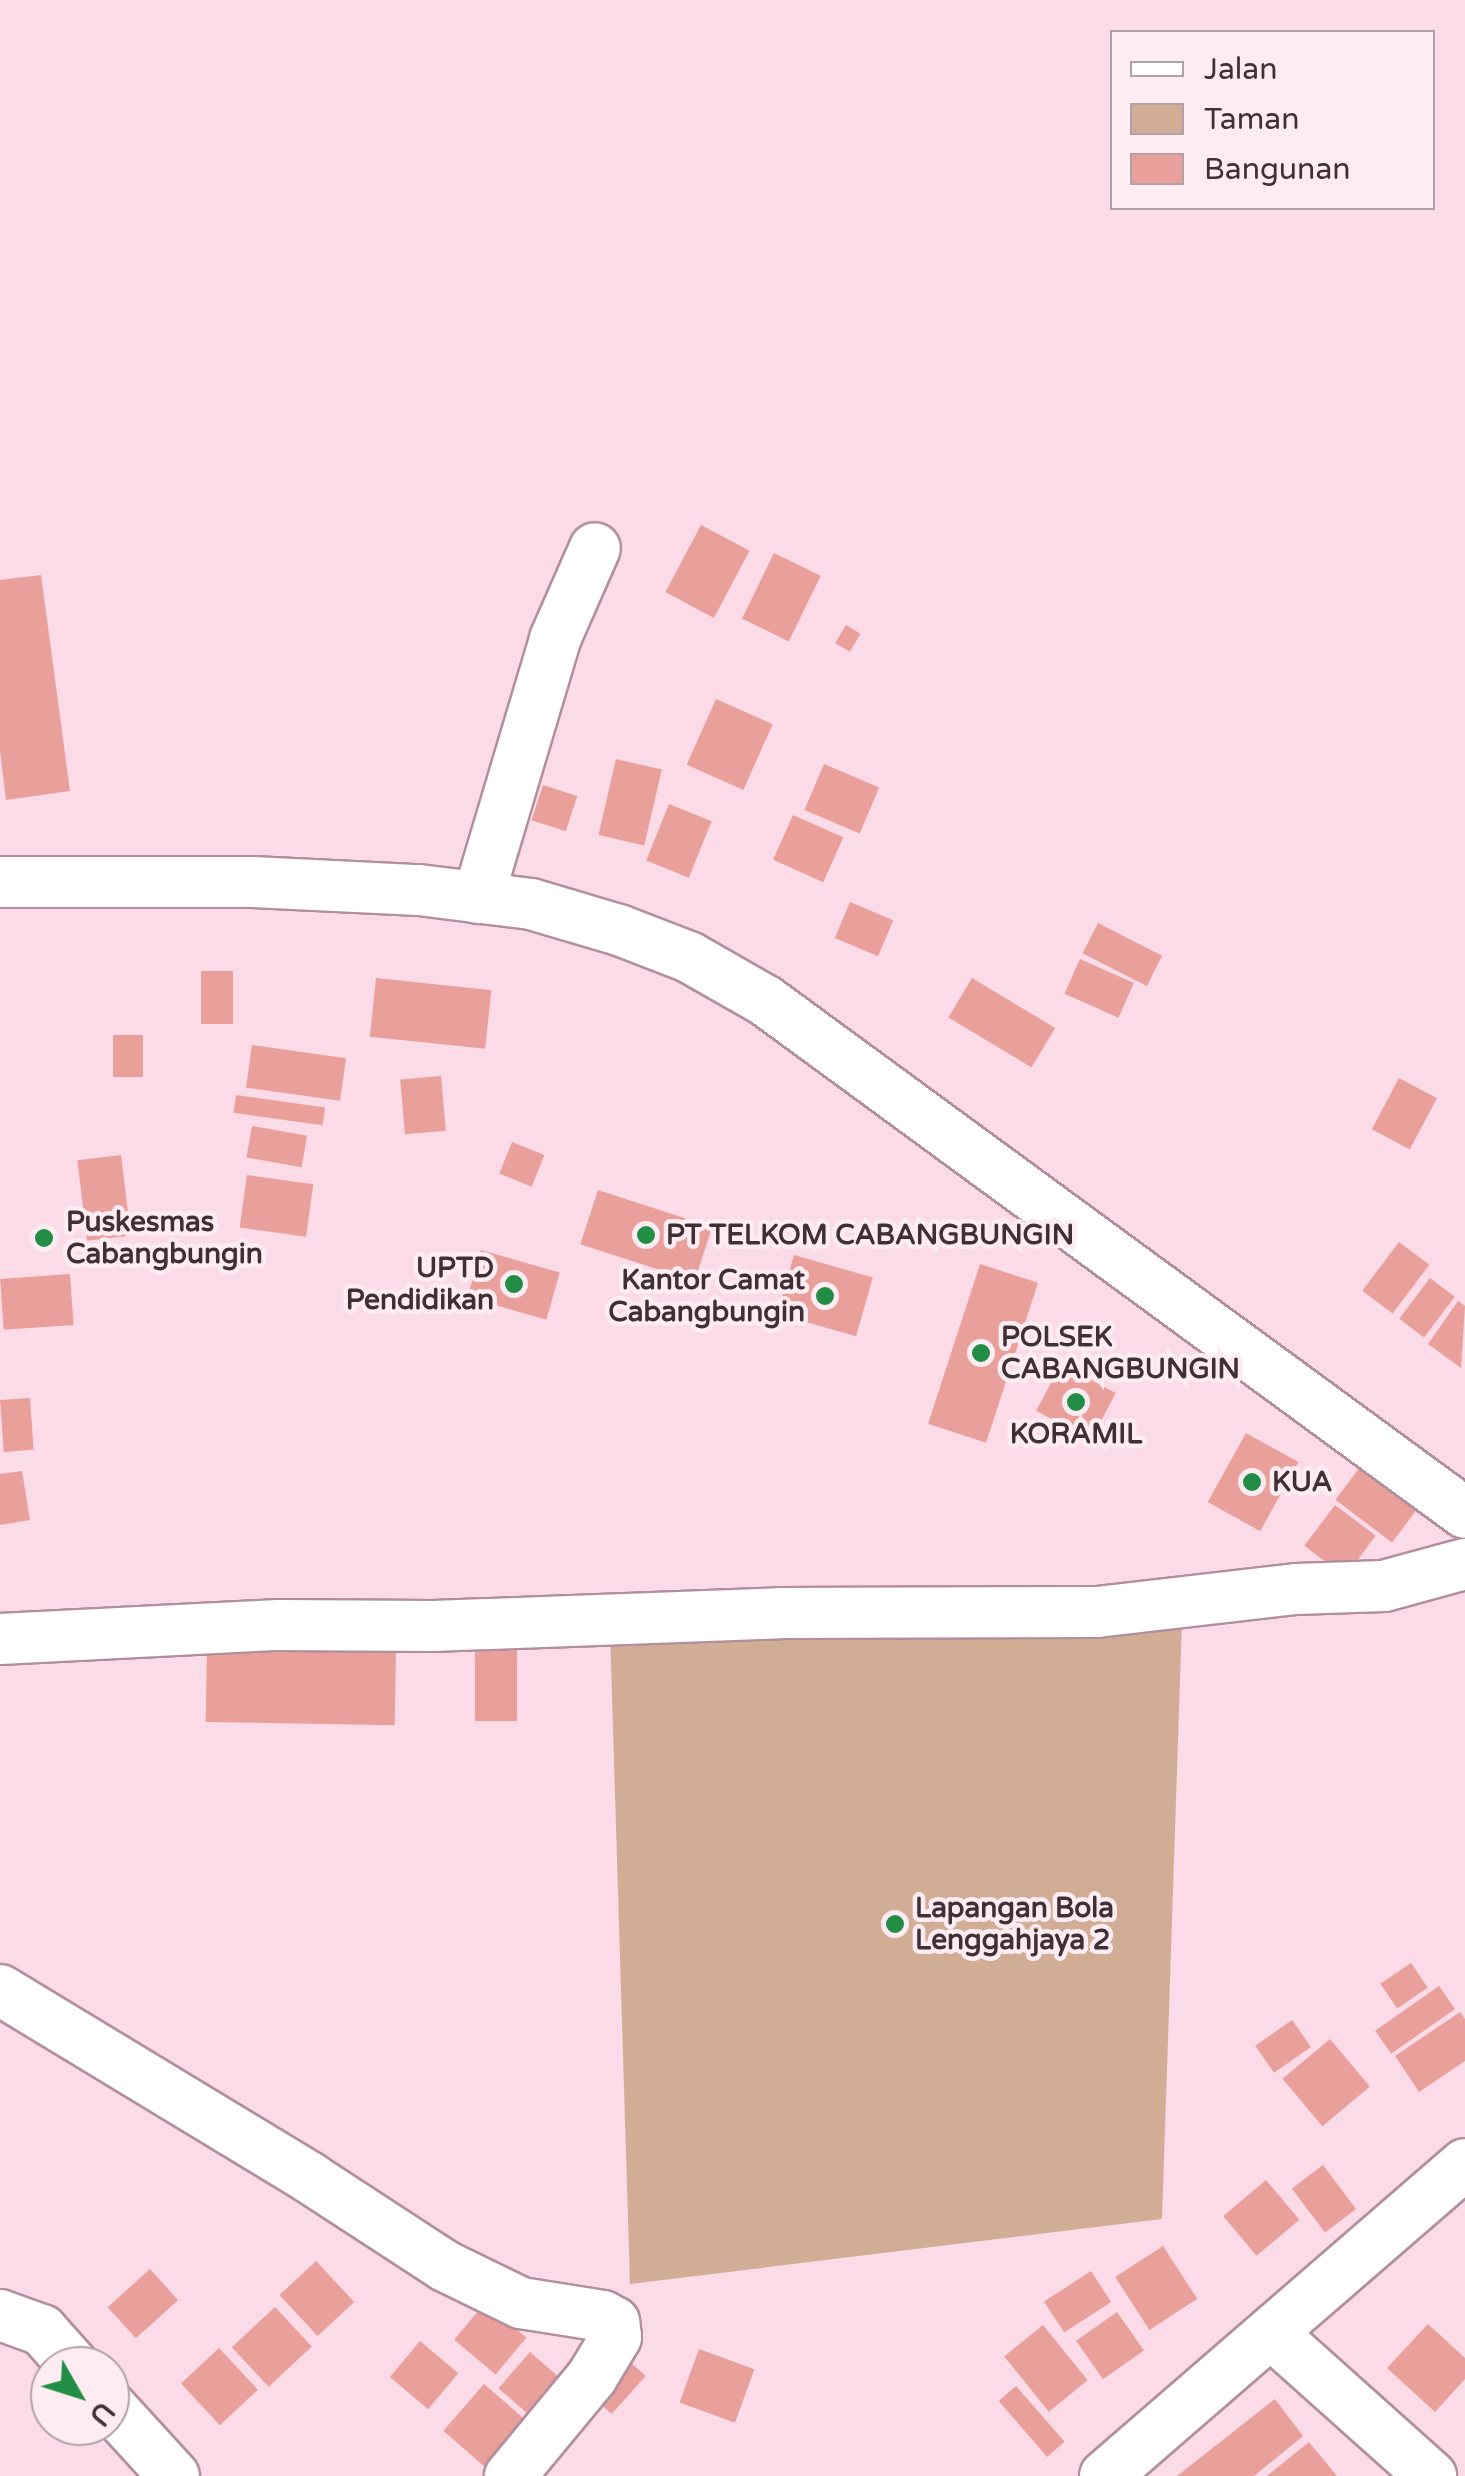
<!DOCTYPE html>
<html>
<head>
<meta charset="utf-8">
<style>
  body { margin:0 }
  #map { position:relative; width:1465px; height:2476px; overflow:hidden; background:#fadbe7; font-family:"Varela Round",sans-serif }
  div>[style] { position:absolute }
  .green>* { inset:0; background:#d1ad96 }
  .building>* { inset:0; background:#e9a09b; transform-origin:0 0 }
  .roads { filter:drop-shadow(2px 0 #b38f9d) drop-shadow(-2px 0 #b38f9d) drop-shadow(0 2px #b38f9d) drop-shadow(0 -2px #b38f9d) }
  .minor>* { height:50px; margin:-25px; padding:0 25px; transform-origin:25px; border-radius:25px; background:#fff }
  .dots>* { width:28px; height:28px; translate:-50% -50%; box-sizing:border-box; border:5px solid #fdedf3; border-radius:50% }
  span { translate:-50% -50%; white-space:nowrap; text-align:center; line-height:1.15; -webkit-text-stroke:9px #fdedf3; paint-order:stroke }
  .poi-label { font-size:28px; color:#3f3036; font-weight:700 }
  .left { translate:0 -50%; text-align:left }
  .right { translate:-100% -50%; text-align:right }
  .legend { position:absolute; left:1110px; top:30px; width:325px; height:180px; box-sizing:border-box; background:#fdedf3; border:2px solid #b1a1a7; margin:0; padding:12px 18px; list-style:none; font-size:30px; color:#3f3036 }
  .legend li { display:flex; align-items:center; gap:20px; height:50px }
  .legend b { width:50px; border:2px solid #b1a1a7 }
  .north { position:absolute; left:30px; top:2346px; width:100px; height:100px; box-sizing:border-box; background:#fdedf3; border:2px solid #b1a1a7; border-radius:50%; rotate:129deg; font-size:28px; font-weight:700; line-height:40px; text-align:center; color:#3f3036 }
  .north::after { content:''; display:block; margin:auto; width:35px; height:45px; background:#228d44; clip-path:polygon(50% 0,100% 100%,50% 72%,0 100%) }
</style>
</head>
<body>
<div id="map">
  <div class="green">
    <i style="clip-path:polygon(1182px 1620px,1162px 2219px,630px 2284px,610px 1630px)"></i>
  </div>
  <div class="building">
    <i style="left:701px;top:525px;width:55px;height:76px;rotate:28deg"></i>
    <i style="left:774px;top:553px;width:52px;height:73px;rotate:26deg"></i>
    <i style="clip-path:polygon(41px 575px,70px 791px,6px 800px,0 751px,0 580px)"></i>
    <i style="left:846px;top:625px;width:17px;height:21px;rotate:31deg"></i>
    <i style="left:716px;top:699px;width:62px;height:72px;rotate:24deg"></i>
    <i style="left:616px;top:759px;width:47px;height:78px;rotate:13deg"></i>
    <i style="left:824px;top:764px;width:60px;height:50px;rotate:23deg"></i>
    <i style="left:543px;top:785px;width:36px;height:37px;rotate:18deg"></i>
    <i style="left:669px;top:804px;width:46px;height:61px;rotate:22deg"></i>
    <i style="left:793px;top:815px;width:55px;height:49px;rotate:24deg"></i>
    <i style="left:850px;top:902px;width:47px;height:39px;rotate:23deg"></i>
    <i style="left:1098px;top:923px;width:72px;height:34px;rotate:27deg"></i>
    <i style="left:1080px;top:959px;width:59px;height:38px;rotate:24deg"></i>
    <i style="left:201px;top:971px;width:32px;height:53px"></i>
    <i style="left:376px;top:978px;width:116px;height:59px;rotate:6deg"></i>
    <i style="left:972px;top:978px;width:97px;height:46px;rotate:31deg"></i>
    <i style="left:113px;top:1035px;width:30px;height:42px"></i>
    <i style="left:252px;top:1045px;width:95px;height:43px;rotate:8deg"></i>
    <i style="left:441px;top:1076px;width:55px;height:41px;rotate:85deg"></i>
    <i style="left:1399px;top:1078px;width:43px;height:58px;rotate:28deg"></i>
    <i style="left:236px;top:1095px;width:90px;height:18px;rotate:8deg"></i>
    <i style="left:252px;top:1126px;width:56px;height:32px;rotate:10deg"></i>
    <i style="left:512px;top:1142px;width:35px;height:34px;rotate:22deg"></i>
    <i style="left:121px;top:1155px;width:81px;height:44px;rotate:83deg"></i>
    <i style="left:247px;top:1175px;width:67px;height:53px;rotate:8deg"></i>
    <i style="left:598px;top:1190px;width:120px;height:57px;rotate:18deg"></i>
    <i style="left:1399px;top:1242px;width:38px;height:61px;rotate:37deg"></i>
    <i style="left:481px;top:1250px;width:82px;height:49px;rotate:16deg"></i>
    <i style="left:794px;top:1255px;width:82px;height:61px;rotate:16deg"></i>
    <i style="left:980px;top:1264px;width:61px;height:168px;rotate:18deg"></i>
    <i style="left:70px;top:1274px;width:51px;height:70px;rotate:86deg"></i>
    <i style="left:1430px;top:1278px;width:31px;height:51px;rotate:37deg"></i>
    <i style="clip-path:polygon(1458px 1301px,1465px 1306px,1461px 1368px,1428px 1344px)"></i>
    <i style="left:1061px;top:1364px;width:62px;height:53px;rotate:28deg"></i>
    <i style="left:30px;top:1398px;width:52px;height:30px;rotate:86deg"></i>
    <i style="left:1246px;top:1433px;width:60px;height:79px;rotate:29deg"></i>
    <i style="left:1363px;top:1463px;width:71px;height:46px;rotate:37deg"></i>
    <i style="clip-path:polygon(22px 1471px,30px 1520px,0 1525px,0 1474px)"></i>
    <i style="left:1335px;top:1505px;width:51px;height:51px;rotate:37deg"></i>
    <i style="left:475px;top:1639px;width:42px;height:82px"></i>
    <i style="left:207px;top:1646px;width:189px;height:76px;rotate:1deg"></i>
    <i style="left:1411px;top:1963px;width:30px;height:37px;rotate:56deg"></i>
    <i style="left:1439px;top:1986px;width:28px;height:78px;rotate:55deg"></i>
    <i style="clip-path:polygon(1460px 2012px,1465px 2019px,1465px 2061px,1419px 2092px,1395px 2056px)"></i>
    <i style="left:1292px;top:2020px;width:33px;height:45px;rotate:55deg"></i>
    <i style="left:1330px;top:2039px;width:62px;height:62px;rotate:50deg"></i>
    <i style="left:1323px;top:2165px;width:55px;height:39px;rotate:53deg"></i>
    <i style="left:1266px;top:2180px;width:52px;height:56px;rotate:50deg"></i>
    <i style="left:1163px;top:2246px;width:63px;height:57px;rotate:57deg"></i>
    <i style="left:316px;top:2261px;width:56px;height:50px;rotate:47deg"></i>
    <i style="left:150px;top:2269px;width:42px;height:57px;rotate:48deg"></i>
    <i style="left:1091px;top:2271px;width:37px;height:56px;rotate:57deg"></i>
    <i style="left:485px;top:2303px;width:54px;height:48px;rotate:40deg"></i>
    <i style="left:275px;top:2307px;width:54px;height:59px;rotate:47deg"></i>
    <i style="left:1117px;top:2312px;width:47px;height:50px;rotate:55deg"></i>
    <i style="clip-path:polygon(1428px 2324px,1465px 2358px,1465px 2379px,1435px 2412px,1387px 2368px)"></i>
    <i style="left:1043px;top:2325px;width:71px;height:50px;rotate:51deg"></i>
    <i style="left:420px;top:2341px;width:50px;height:47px;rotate:40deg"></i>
    <i style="left:219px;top:2348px;width:57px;height:52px;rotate:47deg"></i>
    <i style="left:699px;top:2349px;width:59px;height:57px;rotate:20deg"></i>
    <i style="left:530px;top:2352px;width:45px;height:48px;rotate:41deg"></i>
    <i style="left:619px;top:2352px;width:36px;height:51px;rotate:42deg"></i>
    <i style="left:484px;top:2384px;width:57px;height:62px;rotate:41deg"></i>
    <i style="left:1016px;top:2386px;width:74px;height:23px;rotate:49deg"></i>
    <i style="clip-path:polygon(1275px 2399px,1303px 2436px,1254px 2476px,1177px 2476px)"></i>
    <i style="clip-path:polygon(1309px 2442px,1337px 2476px,1267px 2476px)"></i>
  </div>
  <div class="roads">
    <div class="minor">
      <i style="left:0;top:882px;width:253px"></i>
      <i style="left:253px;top:882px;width:166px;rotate:2.8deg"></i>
      <i style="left:419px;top:890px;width:113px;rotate:7.1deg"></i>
      <i style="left:531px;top:904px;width:92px;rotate:16.5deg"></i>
      <i style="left:619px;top:930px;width:75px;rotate:21.1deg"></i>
      <i style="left:689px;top:957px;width:89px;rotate:29.7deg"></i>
      <i style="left:766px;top:1001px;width:866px;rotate:36.22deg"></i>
      <i style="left:478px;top:898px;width:270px;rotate:-73.4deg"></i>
      <i style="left:555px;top:639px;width:99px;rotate:-66.3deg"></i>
      <i style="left:0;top:1639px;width:279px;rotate:-2.9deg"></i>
      <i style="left:279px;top:1625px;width:154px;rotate:0.4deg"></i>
      <i style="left:433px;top:1626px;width:348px;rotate:-2.1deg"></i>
      <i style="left:781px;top:1613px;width:316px;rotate:-0.2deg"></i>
      <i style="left:1097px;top:1612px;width:200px;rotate:-6.6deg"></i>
      <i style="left:1296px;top:1589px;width:88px;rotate:-2deg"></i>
      <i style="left:1384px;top:1586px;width:84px;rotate:-15.2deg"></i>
      <i style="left:0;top:1990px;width:363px;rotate:31.2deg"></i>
      <i style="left:310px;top:2178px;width:161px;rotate:33.1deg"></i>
      <i style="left:445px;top:2266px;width:85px;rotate:26deg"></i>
      <i style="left:521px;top:2303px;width:83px;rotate:9deg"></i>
      <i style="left:603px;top:2316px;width:13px;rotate:29deg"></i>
      <i style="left:614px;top:2322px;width:15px;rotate:82deg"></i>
      <i style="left:616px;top:2337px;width:47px;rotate:121deg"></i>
      <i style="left:592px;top:2377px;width:129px;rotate:129.6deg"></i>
      <i style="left:0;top:2315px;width:45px;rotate:19.7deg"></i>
      <i style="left:42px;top:2330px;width:48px;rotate:48.4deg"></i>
      <i style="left:1271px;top:2333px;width:215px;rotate:41.8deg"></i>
      <i style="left:110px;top:2406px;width:95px;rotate:47.6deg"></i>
      <i style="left:1105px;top:2476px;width:476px;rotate:-40.9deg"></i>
    </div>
  </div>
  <div class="dots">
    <i style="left:646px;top:1235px;background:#228d44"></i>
    <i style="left:44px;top:1238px;background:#228d44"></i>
    <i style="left:514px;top:1284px;background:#228d44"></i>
    <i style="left:825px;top:1296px;background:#228d44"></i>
    <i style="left:981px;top:1353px;background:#228d44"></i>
    <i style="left:1076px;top:1402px;background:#228d44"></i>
    <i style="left:1252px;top:1482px;background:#228d44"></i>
    <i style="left:895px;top:1924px;background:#228d44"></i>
  </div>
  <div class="poi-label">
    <span class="left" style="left:66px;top:1238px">Puskesmas<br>Cabangbungin</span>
    <span class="left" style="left:666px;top:1235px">PT TELKOM CABANGBUNGIN</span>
    <span class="right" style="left:494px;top:1284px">UPTD<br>Pendidikan</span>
    <span class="right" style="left:805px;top:1296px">Kantor Camat<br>Cabangbungin</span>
    <span class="left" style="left:1001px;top:1353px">POLSEK<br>CABANGBUNGIN</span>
    <span style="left:1076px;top:1434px">KORAMIL</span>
    <span class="left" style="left:1272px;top:1482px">KUA</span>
    <span class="left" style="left:915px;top:1924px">Lapangan Bola<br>Lenggahjaya 2</span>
  </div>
  <ul class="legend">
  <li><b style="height:12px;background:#fff"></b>Jalan</li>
  <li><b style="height:28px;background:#d1ad96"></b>Taman</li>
  <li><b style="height:28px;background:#e9a09b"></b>Bangunan</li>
  </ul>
  <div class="north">U</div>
</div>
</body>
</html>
